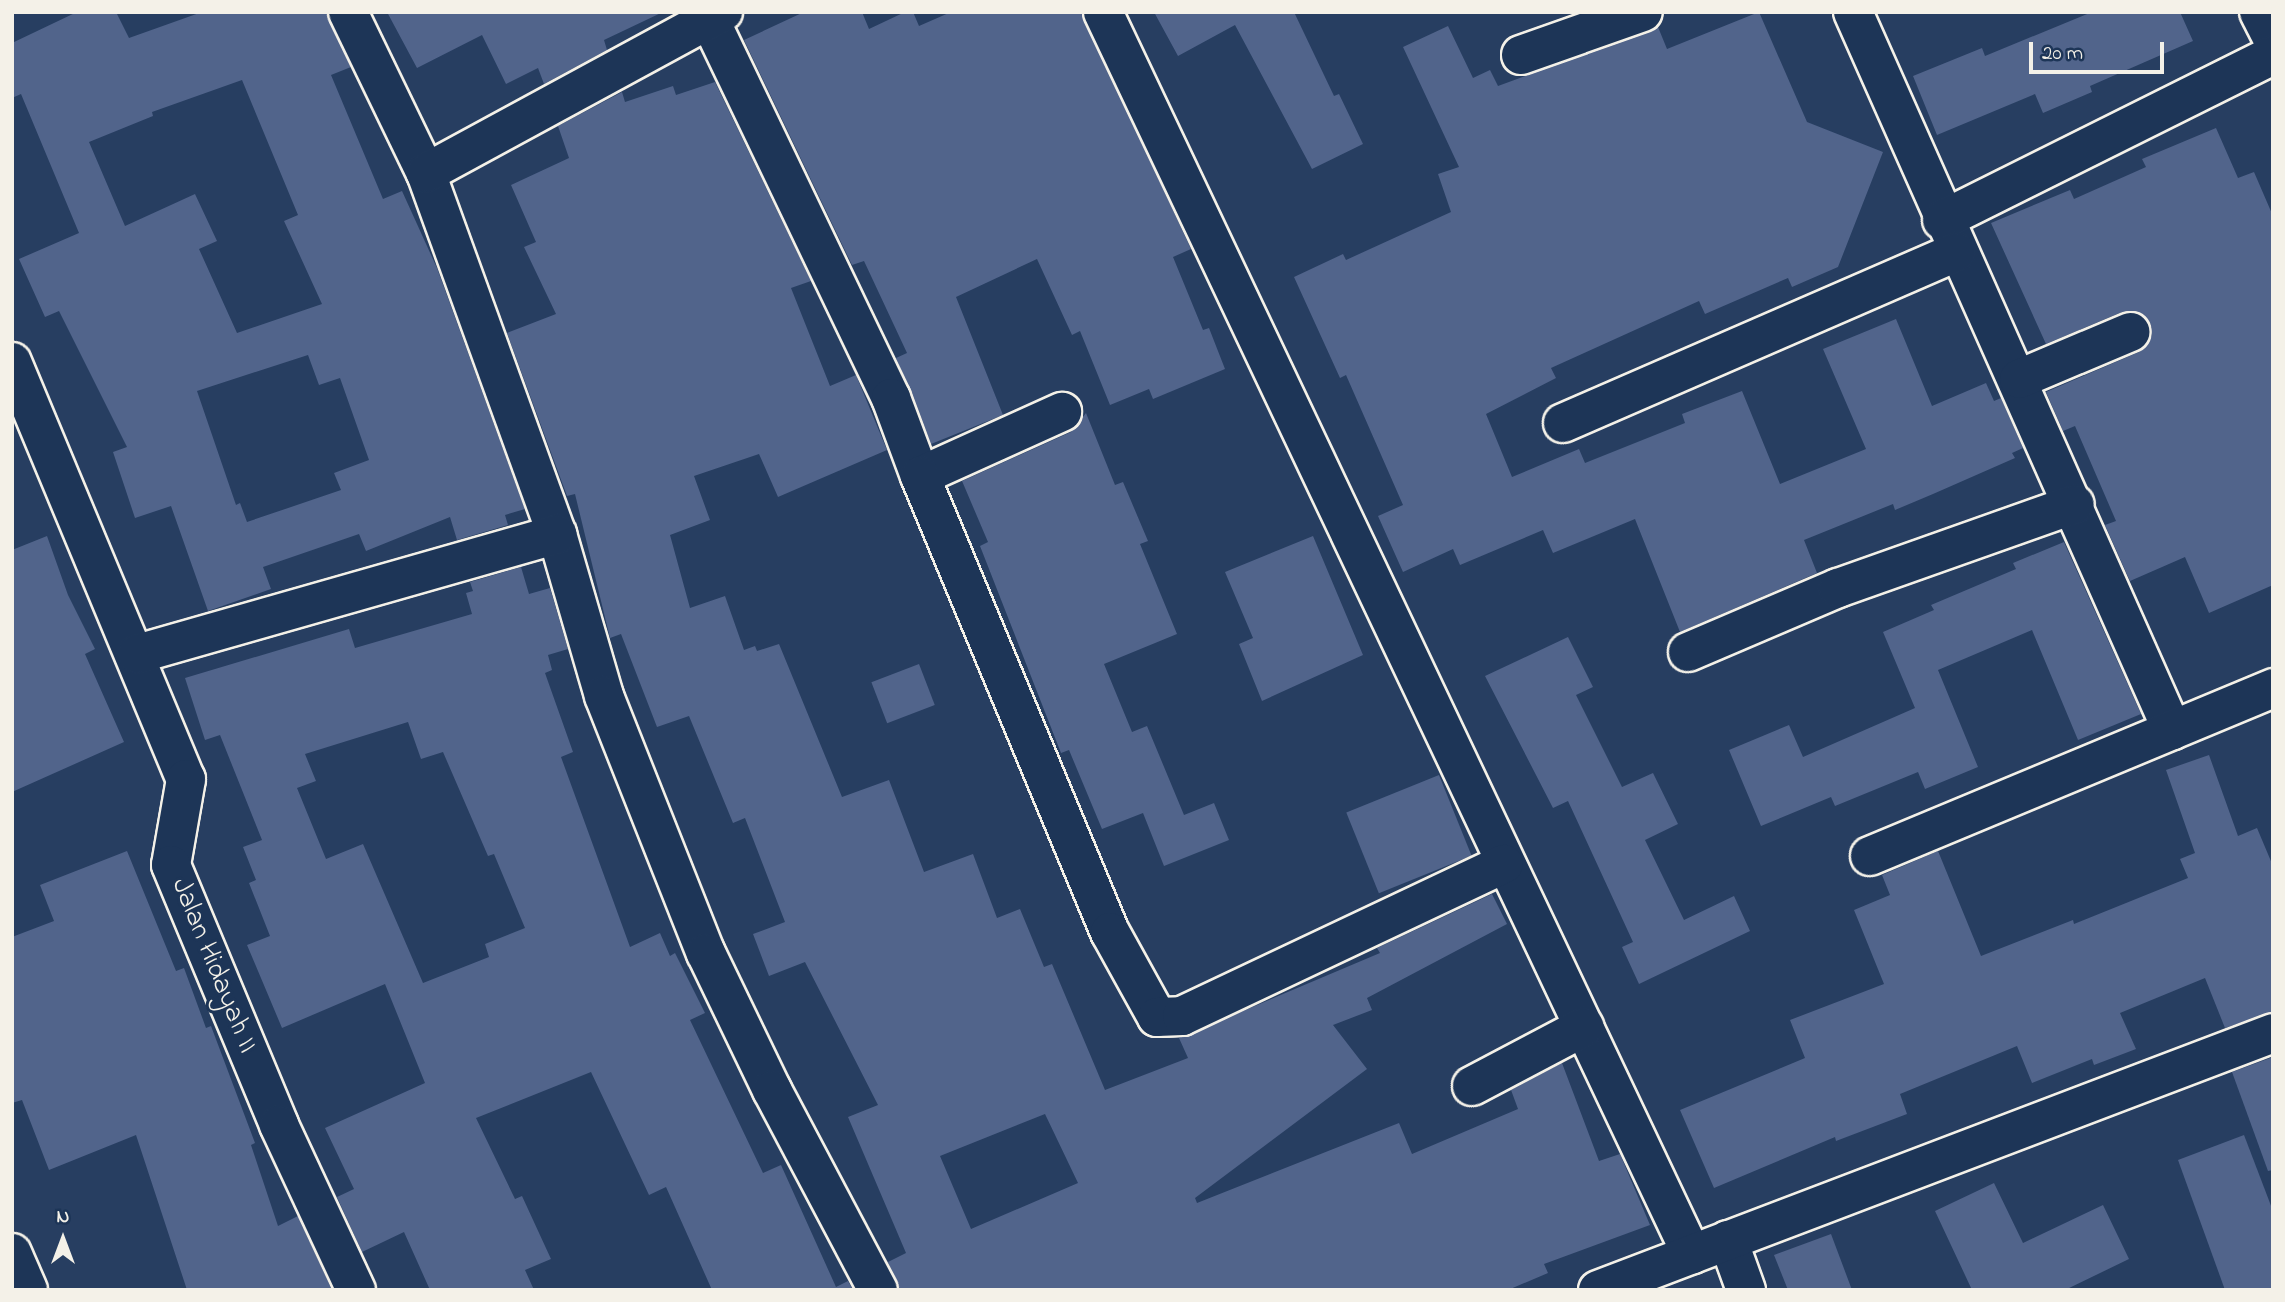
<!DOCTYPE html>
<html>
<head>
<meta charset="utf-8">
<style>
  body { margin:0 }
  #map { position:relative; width:2285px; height:1302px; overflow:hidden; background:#273e61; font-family:"Indie Flower",sans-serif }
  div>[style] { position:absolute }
  .building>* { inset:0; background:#51648b; transform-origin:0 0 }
  .roads { filter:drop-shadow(2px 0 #f4f1e8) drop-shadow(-2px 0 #f4f1e8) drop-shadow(0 2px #f4f1e8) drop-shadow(0 -2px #f4f1e8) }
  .minor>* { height:38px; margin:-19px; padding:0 19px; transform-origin:19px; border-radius:19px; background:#1d3557 }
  span { translate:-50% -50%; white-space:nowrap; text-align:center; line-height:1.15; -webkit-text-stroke:6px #1d3557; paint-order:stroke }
  .street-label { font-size:28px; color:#f4f1e8 }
  .frame { position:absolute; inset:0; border:14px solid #f4f1e8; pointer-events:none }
  .north { position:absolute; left:28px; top:1204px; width:70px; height:70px; -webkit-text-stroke:5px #1d3557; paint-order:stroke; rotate:0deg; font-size:19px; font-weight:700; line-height:28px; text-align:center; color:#f4f1e8 }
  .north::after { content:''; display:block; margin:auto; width:24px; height:32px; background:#f4f1e8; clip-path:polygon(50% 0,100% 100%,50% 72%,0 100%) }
  .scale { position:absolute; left:2029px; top:42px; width:135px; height:32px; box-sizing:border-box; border:4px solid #f4f1e8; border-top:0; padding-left:9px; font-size:21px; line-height:24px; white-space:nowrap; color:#f4f1e8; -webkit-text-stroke:5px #1d3557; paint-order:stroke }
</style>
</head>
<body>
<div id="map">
  <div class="building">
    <i style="clip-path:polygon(evenodd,77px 12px,116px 12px,129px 38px,202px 12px,326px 12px,351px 67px,331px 75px,383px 199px,402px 191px,437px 268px,525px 509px,505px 515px,508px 525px,457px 540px,450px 517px,366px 551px,359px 534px,263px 567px,271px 589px,208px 611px,171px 506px,135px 518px,113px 452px,127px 447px,59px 311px,45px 317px,19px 259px,79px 233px,21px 94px,12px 98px,12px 43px,77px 12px,242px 80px,298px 215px,284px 221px,322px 304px,237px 333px,199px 249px,217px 241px,195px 194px,125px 226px,89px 142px,153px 116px,152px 112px,242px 80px,77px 12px,308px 355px,319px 385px,340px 378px,369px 460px,334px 473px,341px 490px,247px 522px,240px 503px,236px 505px,197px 391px,308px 355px)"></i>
    <i style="clip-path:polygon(387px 12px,663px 12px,604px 40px,607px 50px,544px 84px,538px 68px,506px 84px,482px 35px,417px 68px)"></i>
    <i style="clip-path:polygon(804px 12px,862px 12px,869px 29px,905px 12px,913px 12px,919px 26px,951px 12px,1081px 12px,1191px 249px,1173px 257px,1203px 330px,1209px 328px,1225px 369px,1153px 399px,1149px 389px,1110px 405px,1080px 331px,1072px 335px,1037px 259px,956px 297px,1003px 415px,931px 444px,896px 358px,907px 353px,864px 261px,852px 265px,744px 40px)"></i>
    <i style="clip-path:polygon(1154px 12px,1294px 12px,1334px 96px,1339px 94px,1363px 144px,1312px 169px,1235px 25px,1178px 56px)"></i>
    <i style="clip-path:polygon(1759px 12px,1807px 122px,1883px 152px,1838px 267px,1792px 287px,1788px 278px,1705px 314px,1699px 301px,1551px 368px,1556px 378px,1486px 414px,1512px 477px,1579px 449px,1585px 463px,1685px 423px,1682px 414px,1742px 391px,1780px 484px,1866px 449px,1823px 349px,1896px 319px,1932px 406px,1986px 383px,1994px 401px,2001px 398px,2023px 448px,2012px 453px,2015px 458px,1933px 494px,1895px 510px,1893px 504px,1804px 540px,1817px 573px,1680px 632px,1635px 519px,1553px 553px,1543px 530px,1460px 565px,1453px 549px,1403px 572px,1378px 516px,1403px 505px,1346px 375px,1340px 378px,1294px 277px,1343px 254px,1346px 260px,1451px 212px,1438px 174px,1459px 167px,1403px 47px,1448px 26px,1473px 78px,1490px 70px,1498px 86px,1658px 27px,1667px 49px)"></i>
    <i style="clip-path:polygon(2092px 12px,2180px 12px,2193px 41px,2090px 86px,2092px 92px,2043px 113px,2035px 94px,1937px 135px,1913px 76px,1982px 48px,1985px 56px)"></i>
    <i style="clip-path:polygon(evenodd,715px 82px,811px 281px,791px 288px,830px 386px,856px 375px,887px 450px,778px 497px,759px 454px,694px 476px,710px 520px,670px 535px,690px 608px,725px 596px,744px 650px,755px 646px,757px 651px,779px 644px,842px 797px,889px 780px,924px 872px,973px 854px,997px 918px,1020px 909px,1044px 967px,1052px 964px,1105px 1090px,1188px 1058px,1179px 1038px,1380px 953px,1377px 948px,1492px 894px,1507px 924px,1367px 998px,1372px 1010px,1333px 1025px,1367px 1069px,1195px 1198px,1197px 1203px,1399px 1123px,1412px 1154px,1518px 1109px,1511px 1090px,1562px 1063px,1599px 1161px,1620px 1154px,1650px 1225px,1544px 1264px,1548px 1273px,1508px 1290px,900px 1290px,888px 1262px,906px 1253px,848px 1117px,878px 1105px,805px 962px,769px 976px,753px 934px,785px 922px,745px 818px,733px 823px,689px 716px,657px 727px,621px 634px,610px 638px,575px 494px,567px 496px,507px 333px,556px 314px,524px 247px,536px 242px,511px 185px,569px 158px,558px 126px,622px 92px,625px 102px,673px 86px,676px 95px,715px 82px,1045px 1114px,1078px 1183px,971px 1229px,940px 1156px,1045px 1114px)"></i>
    <i style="clip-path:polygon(2216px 128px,2238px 178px,2254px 172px,2273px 216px,2273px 585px,2209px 613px,2185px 557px,2130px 581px,2105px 525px,2116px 521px,2075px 426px,2063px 431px,2046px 392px,2139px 352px,2152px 335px,2150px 323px,2143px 314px,2122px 312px,2046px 344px,1991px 223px,2070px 190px,2074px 199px,2146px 167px,2142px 159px)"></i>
    <i style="clip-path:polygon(1086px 413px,1115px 485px,1123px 482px,1148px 541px,1140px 544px,1177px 634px,1104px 664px,1132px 732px,1147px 726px,1184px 815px,1214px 803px,1229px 840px,1164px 866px,1143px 813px,1102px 829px,1069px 750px,1061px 753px,980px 546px,988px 542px,962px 481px,1071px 432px)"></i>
    <i style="clip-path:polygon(47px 536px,68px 595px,95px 649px,85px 654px,124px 742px,12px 792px,12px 550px)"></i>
    <i style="clip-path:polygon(1313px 536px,1363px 655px,1262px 701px,1239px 644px,1253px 638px,1225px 572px)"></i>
    <i style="clip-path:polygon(2064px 542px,2141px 714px,2078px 740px,2032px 630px,1938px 670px,1978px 767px,1925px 789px,1918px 772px,1835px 806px,1831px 797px,1761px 826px,1729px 750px,1789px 725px,1803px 757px,1915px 708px,1883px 632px,1934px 610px,1931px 605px,2016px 569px,2013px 563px)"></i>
    <i style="clip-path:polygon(evenodd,521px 567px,529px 594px,550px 588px,568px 649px,548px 655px,552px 670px,545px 673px,573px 752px,561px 757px,630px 947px,660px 933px,670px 956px,675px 953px,705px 1013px,690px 1020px,763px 1173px,781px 1165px,836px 1287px,848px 1281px,853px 1290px,712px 1290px,666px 1187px,649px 1195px,591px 1072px,476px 1118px,515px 1199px,522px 1196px,551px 1259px,525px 1270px,534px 1290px,430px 1290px,404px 1232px,362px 1252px,337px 1197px,354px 1189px,325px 1128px,425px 1083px,385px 984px,282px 1028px,247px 945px,270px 936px,249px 883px,256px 880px,243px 847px,262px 840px,220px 735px,205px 740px,185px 678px,349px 629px,355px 648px,472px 614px,466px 593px,473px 591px,470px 582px,521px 567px,408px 722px,421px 759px,443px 752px,488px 856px,494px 854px,525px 928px,485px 944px,489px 957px,423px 983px,363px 844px,326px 859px,297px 788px,316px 781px,305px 754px,408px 722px)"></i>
    <i style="clip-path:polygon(1568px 637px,1593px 687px,1576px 695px,1622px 787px,1653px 773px,1678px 824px,1645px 840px,1684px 920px,1734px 896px,1750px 931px,1639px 984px,1622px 947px,1633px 942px,1568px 801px,1553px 808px,1485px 676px)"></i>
    <i style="left:919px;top:664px;width:44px;height:51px;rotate:69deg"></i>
    <i style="clip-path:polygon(2209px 755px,2238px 836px,2257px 828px,2273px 866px,2273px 1012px,2225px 1028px,2205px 978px,2120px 1013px,2136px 1049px,2094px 1065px,2092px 1059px,2032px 1083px,2017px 1046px,1900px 1094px,1907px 1114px,1836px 1141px,1835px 1137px,1714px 1188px,1680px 1110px,1805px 1058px,1790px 1020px,1884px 984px,1854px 910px,1890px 895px,1882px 875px,1938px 851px,1981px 956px,2073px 920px,2074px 924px,2188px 878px,2180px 859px,2195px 853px,2166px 770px)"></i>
    <i style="left:1439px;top:775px;width:87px;height:100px;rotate:68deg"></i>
    <i style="clip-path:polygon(127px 851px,176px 971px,184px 968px,206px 1028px,211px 1026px,255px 1143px,251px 1145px,278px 1226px,298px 1216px,332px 1290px,187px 1290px,136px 1135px,49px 1170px,22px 1100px,12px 1103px,12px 937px,54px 921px,40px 885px)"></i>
    <i style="clip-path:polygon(2273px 1057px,2273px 1170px,2268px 1171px,2232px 1072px)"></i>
    <i style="clip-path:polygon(2244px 1135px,2273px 1211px,2273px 1290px,2225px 1290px,2178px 1160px)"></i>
    <i style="clip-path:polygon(1994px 1183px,2023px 1243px,2103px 1205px,2129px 1259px,2065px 1290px,1972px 1290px,1935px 1211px)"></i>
    <i style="clip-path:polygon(1831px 1234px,1852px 1290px,1788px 1290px,1774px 1255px)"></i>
  </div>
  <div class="roads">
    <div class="minor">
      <i style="left:348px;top:12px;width:179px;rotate:64.2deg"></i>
      <i style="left:426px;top:173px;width:384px;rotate:70.1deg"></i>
      <i style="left:557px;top:534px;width:169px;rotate:73.8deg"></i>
      <i style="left:604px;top:696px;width:277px;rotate:68.4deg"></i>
      <i style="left:706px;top:953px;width:152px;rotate:64.3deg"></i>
      <i style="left:772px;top:1090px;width:226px;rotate:62.1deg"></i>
      <i style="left:706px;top:12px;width:428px;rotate:64.4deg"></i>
      <i style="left:891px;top:398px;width:83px;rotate:69.6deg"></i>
      <i style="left:920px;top:476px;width:156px;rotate:-24.3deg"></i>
      <i style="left:1103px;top:12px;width:1375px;rotate:64.65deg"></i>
      <i style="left:1853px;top:12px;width:786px;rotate:66.04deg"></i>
      <i style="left:2259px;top:12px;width:31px;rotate:63deg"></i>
      <i style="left:1521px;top:55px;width:129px;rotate:-19.4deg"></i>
      <i style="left:426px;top:173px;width:338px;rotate:-28.5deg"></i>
      <i style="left:1942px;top:220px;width:370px;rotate:-26.5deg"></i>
      <i style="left:12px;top:362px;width:452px;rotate:67.4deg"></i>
      <i style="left:186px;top:779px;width:87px;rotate:99.9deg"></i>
      <i style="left:171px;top:865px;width:282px;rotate:67.4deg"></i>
      <i style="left:279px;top:1125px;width:182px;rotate:65deg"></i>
      <i style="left:2019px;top:379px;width:121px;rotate:-22.9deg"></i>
      <i style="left:1563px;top:423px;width:429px;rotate:-23.5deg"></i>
      <i style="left:920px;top:476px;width:494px;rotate:67.4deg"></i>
      <i style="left:1110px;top:932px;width:97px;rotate:61.1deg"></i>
      <i style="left:1157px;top:1017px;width:25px;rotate:-2deg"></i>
      <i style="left:1182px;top:1016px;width:356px;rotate:-25.3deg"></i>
      <i style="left:1688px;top:652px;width:163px;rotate:-23.1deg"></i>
      <i style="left:1838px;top:588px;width:251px;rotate:-19.5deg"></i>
      <i style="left:137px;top:654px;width:437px;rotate:-15.9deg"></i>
      <i style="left:1870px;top:856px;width:437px;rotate:-22.6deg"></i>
      <i style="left:1472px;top:1086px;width:127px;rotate:-27.8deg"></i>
      <i style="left:1728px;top:1240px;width:53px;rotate:70.2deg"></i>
      <i style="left:12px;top:1253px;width:40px;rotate:66.6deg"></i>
      <i style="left:1598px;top:1290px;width:722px;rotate:-20.84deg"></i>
    </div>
  </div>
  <div class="street-label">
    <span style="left:213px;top:966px;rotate:68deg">Jalan Hidayah II</span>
  </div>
  <div class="frame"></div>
  <div class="north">N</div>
  <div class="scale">20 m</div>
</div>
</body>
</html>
